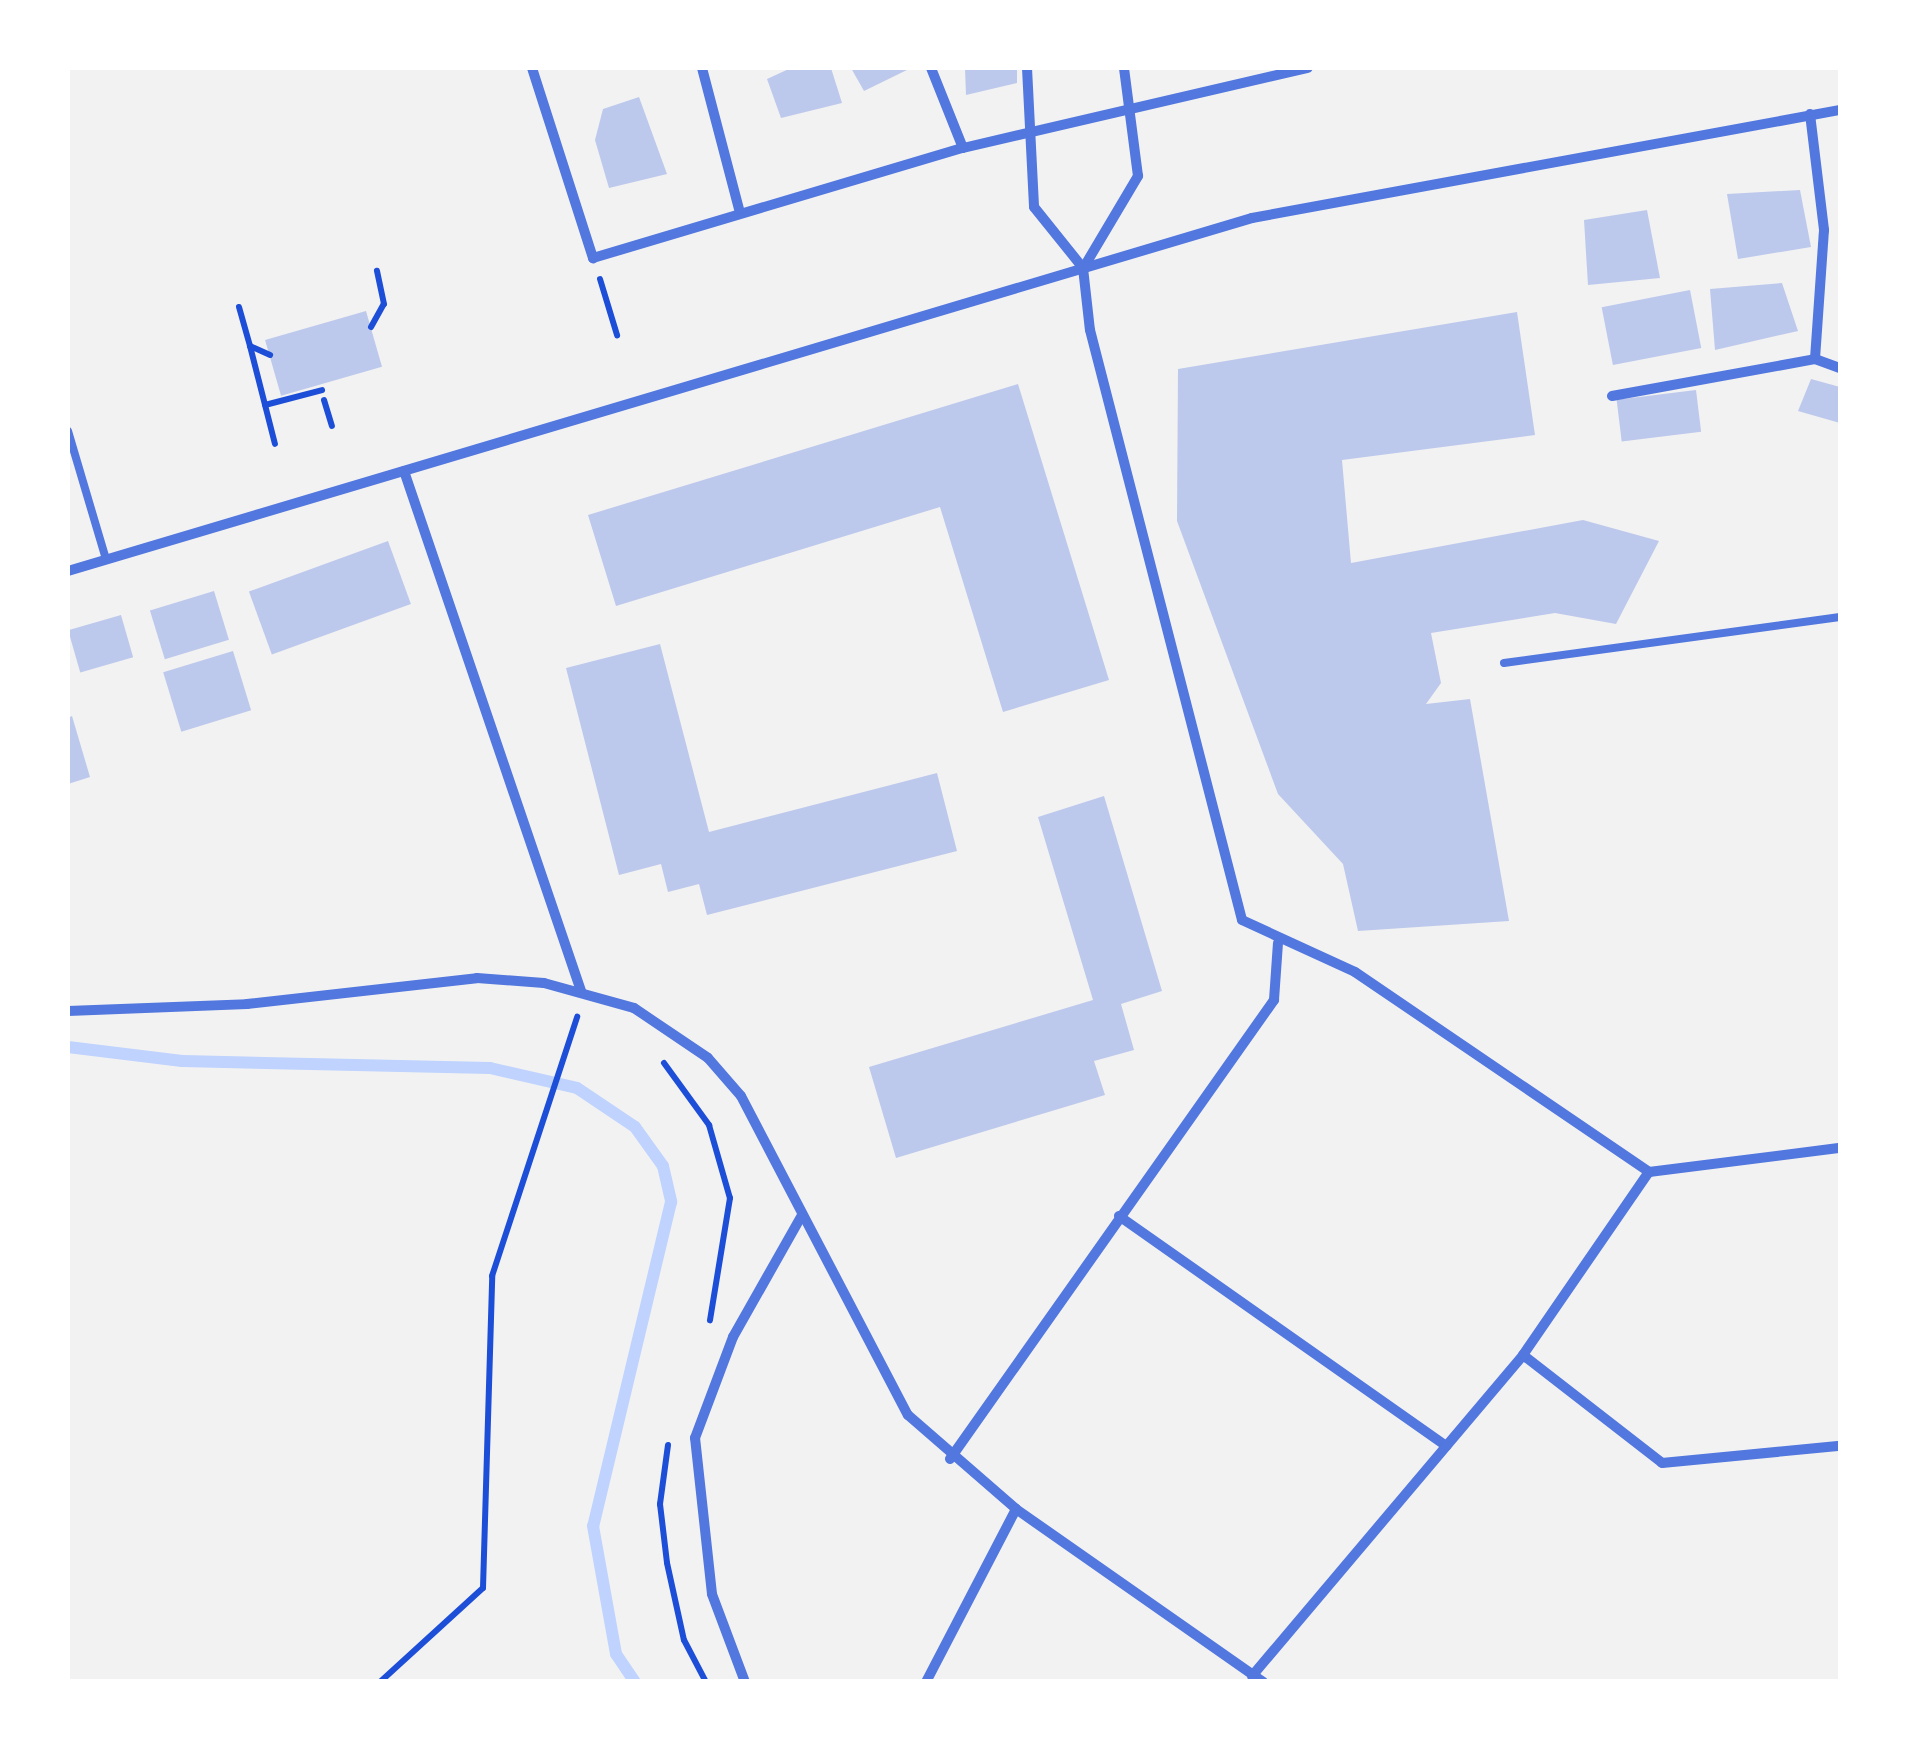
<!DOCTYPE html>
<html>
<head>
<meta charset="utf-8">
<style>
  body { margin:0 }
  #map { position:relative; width:1908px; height:1749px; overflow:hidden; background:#f2f2f2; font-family:Jost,sans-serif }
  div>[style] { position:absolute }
  .stream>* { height:12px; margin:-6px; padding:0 6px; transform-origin:6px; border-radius:6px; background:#bfd3fe }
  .building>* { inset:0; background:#bdc9ec; transform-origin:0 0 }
  .path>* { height:6px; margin:-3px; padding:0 3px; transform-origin:3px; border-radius:3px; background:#1d4ed8 }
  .service>* { height:8px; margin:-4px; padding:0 4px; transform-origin:4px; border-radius:4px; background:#5277de }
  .minor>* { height:10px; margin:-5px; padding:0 5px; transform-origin:5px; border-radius:5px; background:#5277de }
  span { translate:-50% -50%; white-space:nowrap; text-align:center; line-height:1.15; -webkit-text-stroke:10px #fff; paint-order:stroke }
  .frame { position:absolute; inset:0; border:70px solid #fff; pointer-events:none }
</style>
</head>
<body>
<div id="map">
  <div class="stream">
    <i style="left:68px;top:1047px;width:115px;rotate:7deg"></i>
    <i style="left:182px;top:1061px;width:308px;rotate:1.3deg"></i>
    <i style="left:490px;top:1068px;width:89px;rotate:12.9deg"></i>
    <i style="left:577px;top:1088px;width:70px;rotate:33.9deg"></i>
    <i style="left:635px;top:1127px;width:48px;rotate:54.3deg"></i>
    <i style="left:663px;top:1166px;width:37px;rotate:77deg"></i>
    <i style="left:671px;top:1202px;width:333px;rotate:103.5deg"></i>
    <i style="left:593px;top:1526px;width:130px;rotate:79.8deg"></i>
    <i style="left:616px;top:1654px;width:34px;rotate:56deg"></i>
  </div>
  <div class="building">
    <i style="clip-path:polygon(791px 68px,831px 68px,842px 103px,781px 118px,767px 79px)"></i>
    <i style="clip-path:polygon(851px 68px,911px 68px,864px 91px)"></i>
    <i style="clip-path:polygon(965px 68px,1017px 68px,1017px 83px,966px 95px)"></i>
    <i style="clip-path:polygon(639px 97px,667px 174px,609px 188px,595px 140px,603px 109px)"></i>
    <i style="clip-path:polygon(1800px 190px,1811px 247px,1738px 259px,1727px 194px)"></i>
    <i style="clip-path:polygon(1647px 210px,1660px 278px,1588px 285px,1584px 220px)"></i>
    <i style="clip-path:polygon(1782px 283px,1798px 331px,1715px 350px,1710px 289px)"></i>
    <i style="left:1690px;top:290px;width:59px;height:90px;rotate:79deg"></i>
    <i style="left:366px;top:311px;width:58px;height:105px;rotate:74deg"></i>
    <i style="clip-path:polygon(1517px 312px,1535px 435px,1342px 460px,1351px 563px,1583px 520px,1659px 541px,1616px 624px,1555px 613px,1431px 633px,1441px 683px,1426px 704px,1470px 699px,1509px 921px,1358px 931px,1343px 864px,1278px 794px,1177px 521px,1178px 369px)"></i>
    <i style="clip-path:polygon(1811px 379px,1840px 387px,1840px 423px,1798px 411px)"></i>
    <i style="clip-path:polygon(1018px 384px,1109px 680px,1003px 712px,940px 507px,616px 606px,588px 515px)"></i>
    <i style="left:1696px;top:390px;width:42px;height:80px;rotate:83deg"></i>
    <i style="left:388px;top:541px;width:67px;height:148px;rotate:70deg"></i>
    <i style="left:214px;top:591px;width:51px;height:67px;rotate:73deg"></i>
    <i style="left:121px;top:615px;width:44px;height:55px;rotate:74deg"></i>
    <i style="clip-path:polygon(660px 644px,709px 832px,937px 773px,957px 851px,707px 915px,699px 884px,668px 892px,661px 864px,619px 875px,566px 668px)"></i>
    <i style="left:233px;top:651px;width:62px;height:73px;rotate:73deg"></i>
    <i style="clip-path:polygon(72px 716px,90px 777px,68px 784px,68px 718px)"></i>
    <i style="clip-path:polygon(1104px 796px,1162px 991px,1121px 1004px,1134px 1050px,1094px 1061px,1105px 1095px,896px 1158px,869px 1067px,1093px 1000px,1038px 817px)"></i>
  </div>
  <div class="path">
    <i style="left:600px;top:279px;width:59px;rotate:73.1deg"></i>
    <i style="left:239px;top:307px;width:41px;rotate:74.2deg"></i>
    <i style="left:250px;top:346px;width:22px;rotate:24deg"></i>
    <i style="left:371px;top:327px;width:26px;rotate:-61deg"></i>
    <i style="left:384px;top:304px;width:34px;rotate:-102deg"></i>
    <i style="left:250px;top:346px;width:101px;rotate:75.7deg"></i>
    <i style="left:324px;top:400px;width:27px;rotate:73deg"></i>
    <i style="left:265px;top:405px;width:59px;rotate:-14.7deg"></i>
    <i style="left:664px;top:1063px;width:77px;rotate:54deg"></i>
    <i style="left:709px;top:1125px;width:76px;rotate:74deg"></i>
    <i style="left:730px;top:1198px;width:124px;rotate:99.3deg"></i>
    <i style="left:668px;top:1445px;width:60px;rotate:97.7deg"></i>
    <i style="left:660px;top:1504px;width:59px;rotate:83.2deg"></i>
    <i style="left:667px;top:1563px;width:79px;rotate:77.6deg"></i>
    <i style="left:684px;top:1640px;width:47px;rotate:62.4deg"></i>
    <i style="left:380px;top:1682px;width:139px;rotate:-42.4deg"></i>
    <i style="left:483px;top:1588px;width:312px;rotate:-88.3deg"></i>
    <i style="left:492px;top:1276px;width:273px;rotate:-71.8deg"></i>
  </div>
  <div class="service">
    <i style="left:68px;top:431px;width:134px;rotate:73.5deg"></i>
    <i style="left:1504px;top:663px;width:339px;rotate:-7.8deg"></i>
  </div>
  <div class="minor">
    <i style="left:532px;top:68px;width:200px;rotate:72.2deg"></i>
    <i style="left:593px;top:258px;width:386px;rotate:-16.6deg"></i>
    <i style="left:963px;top:148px;width:354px;rotate:-13.1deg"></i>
    <i style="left:702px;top:68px;width:146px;rotate:75.3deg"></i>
    <i style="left:931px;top:68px;width:86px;rotate:68.2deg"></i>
    <i style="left:1027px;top:68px;width:139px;rotate:87.1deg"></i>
    <i style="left:1034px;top:207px;width:78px;rotate:51.2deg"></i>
    <i style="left:1810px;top:114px;width:117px;rotate:83.1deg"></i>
    <i style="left:1824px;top:230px;width:129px;rotate:94deg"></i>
    <i style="left:1084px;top:267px;width:106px;rotate:-59.3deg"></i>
    <i style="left:1138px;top:176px;width:109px;rotate:-97.4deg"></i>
    <i style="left:1083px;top:268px;width:62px;rotate:83.6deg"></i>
    <i style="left:1090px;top:330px;width:609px;rotate:75.55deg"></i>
    <i style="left:1242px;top:920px;width:124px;rotate:24.7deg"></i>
    <i style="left:1355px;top:972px;width:356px;rotate:34.2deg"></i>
    <i style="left:1649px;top:1172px;width:193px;rotate:-7.2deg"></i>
    <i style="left:1612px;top:396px;width:206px;rotate:-10.3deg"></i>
    <i style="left:1815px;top:359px;width:27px;rotate:20deg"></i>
    <i style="left:404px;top:471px;width:549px;rotate:71.2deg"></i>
    <i style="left:68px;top:571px;width:1236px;rotate:-16.6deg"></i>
    <i style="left:1252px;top:218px;width:598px;rotate:-10.41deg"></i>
    <i style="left:68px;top:1011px;width:179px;rotate:-2.2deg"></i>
    <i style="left:247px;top:1004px;width:231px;rotate:-6.4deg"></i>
    <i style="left:477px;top:978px;width:67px;rotate:4.3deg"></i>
    <i style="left:544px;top:983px;width:93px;rotate:15.5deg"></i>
    <i style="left:634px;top:1008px;width:89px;rotate:34deg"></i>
    <i style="left:708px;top:1058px;width:50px;rotate:49deg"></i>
    <i style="left:741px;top:1096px;width:360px;rotate:62.4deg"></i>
    <i style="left:908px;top:1415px;width:143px;rotate:41deg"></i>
    <i style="left:1016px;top:1509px;width:302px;rotate:35deg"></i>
    <i style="left:1119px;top:1216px;width:400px;rotate:35.1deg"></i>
    <i style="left:1523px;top:1355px;width:176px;rotate:37.8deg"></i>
    <i style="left:1662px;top:1463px;width:179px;rotate:-5.5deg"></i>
    <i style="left:950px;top:1459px;width:562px;rotate:-54.78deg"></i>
    <i style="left:1274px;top:1000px;width:57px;rotate:-86deg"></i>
    <i style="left:1252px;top:1676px;width:420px;rotate:-49.8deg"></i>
    <i style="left:1523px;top:1355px;width:222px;rotate:-55.5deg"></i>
    <i style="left:745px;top:1682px;width:94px;rotate:-110.6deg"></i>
    <i style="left:712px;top:1594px;width:157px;rotate:-96.2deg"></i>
    <i style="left:695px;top:1438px;width:108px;rotate:-69.4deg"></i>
    <i style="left:733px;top:1337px;width:138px;rotate:-60.5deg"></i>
    <i style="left:926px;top:1682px;width:195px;rotate:-62.5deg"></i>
  </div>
  <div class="frame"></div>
</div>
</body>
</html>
